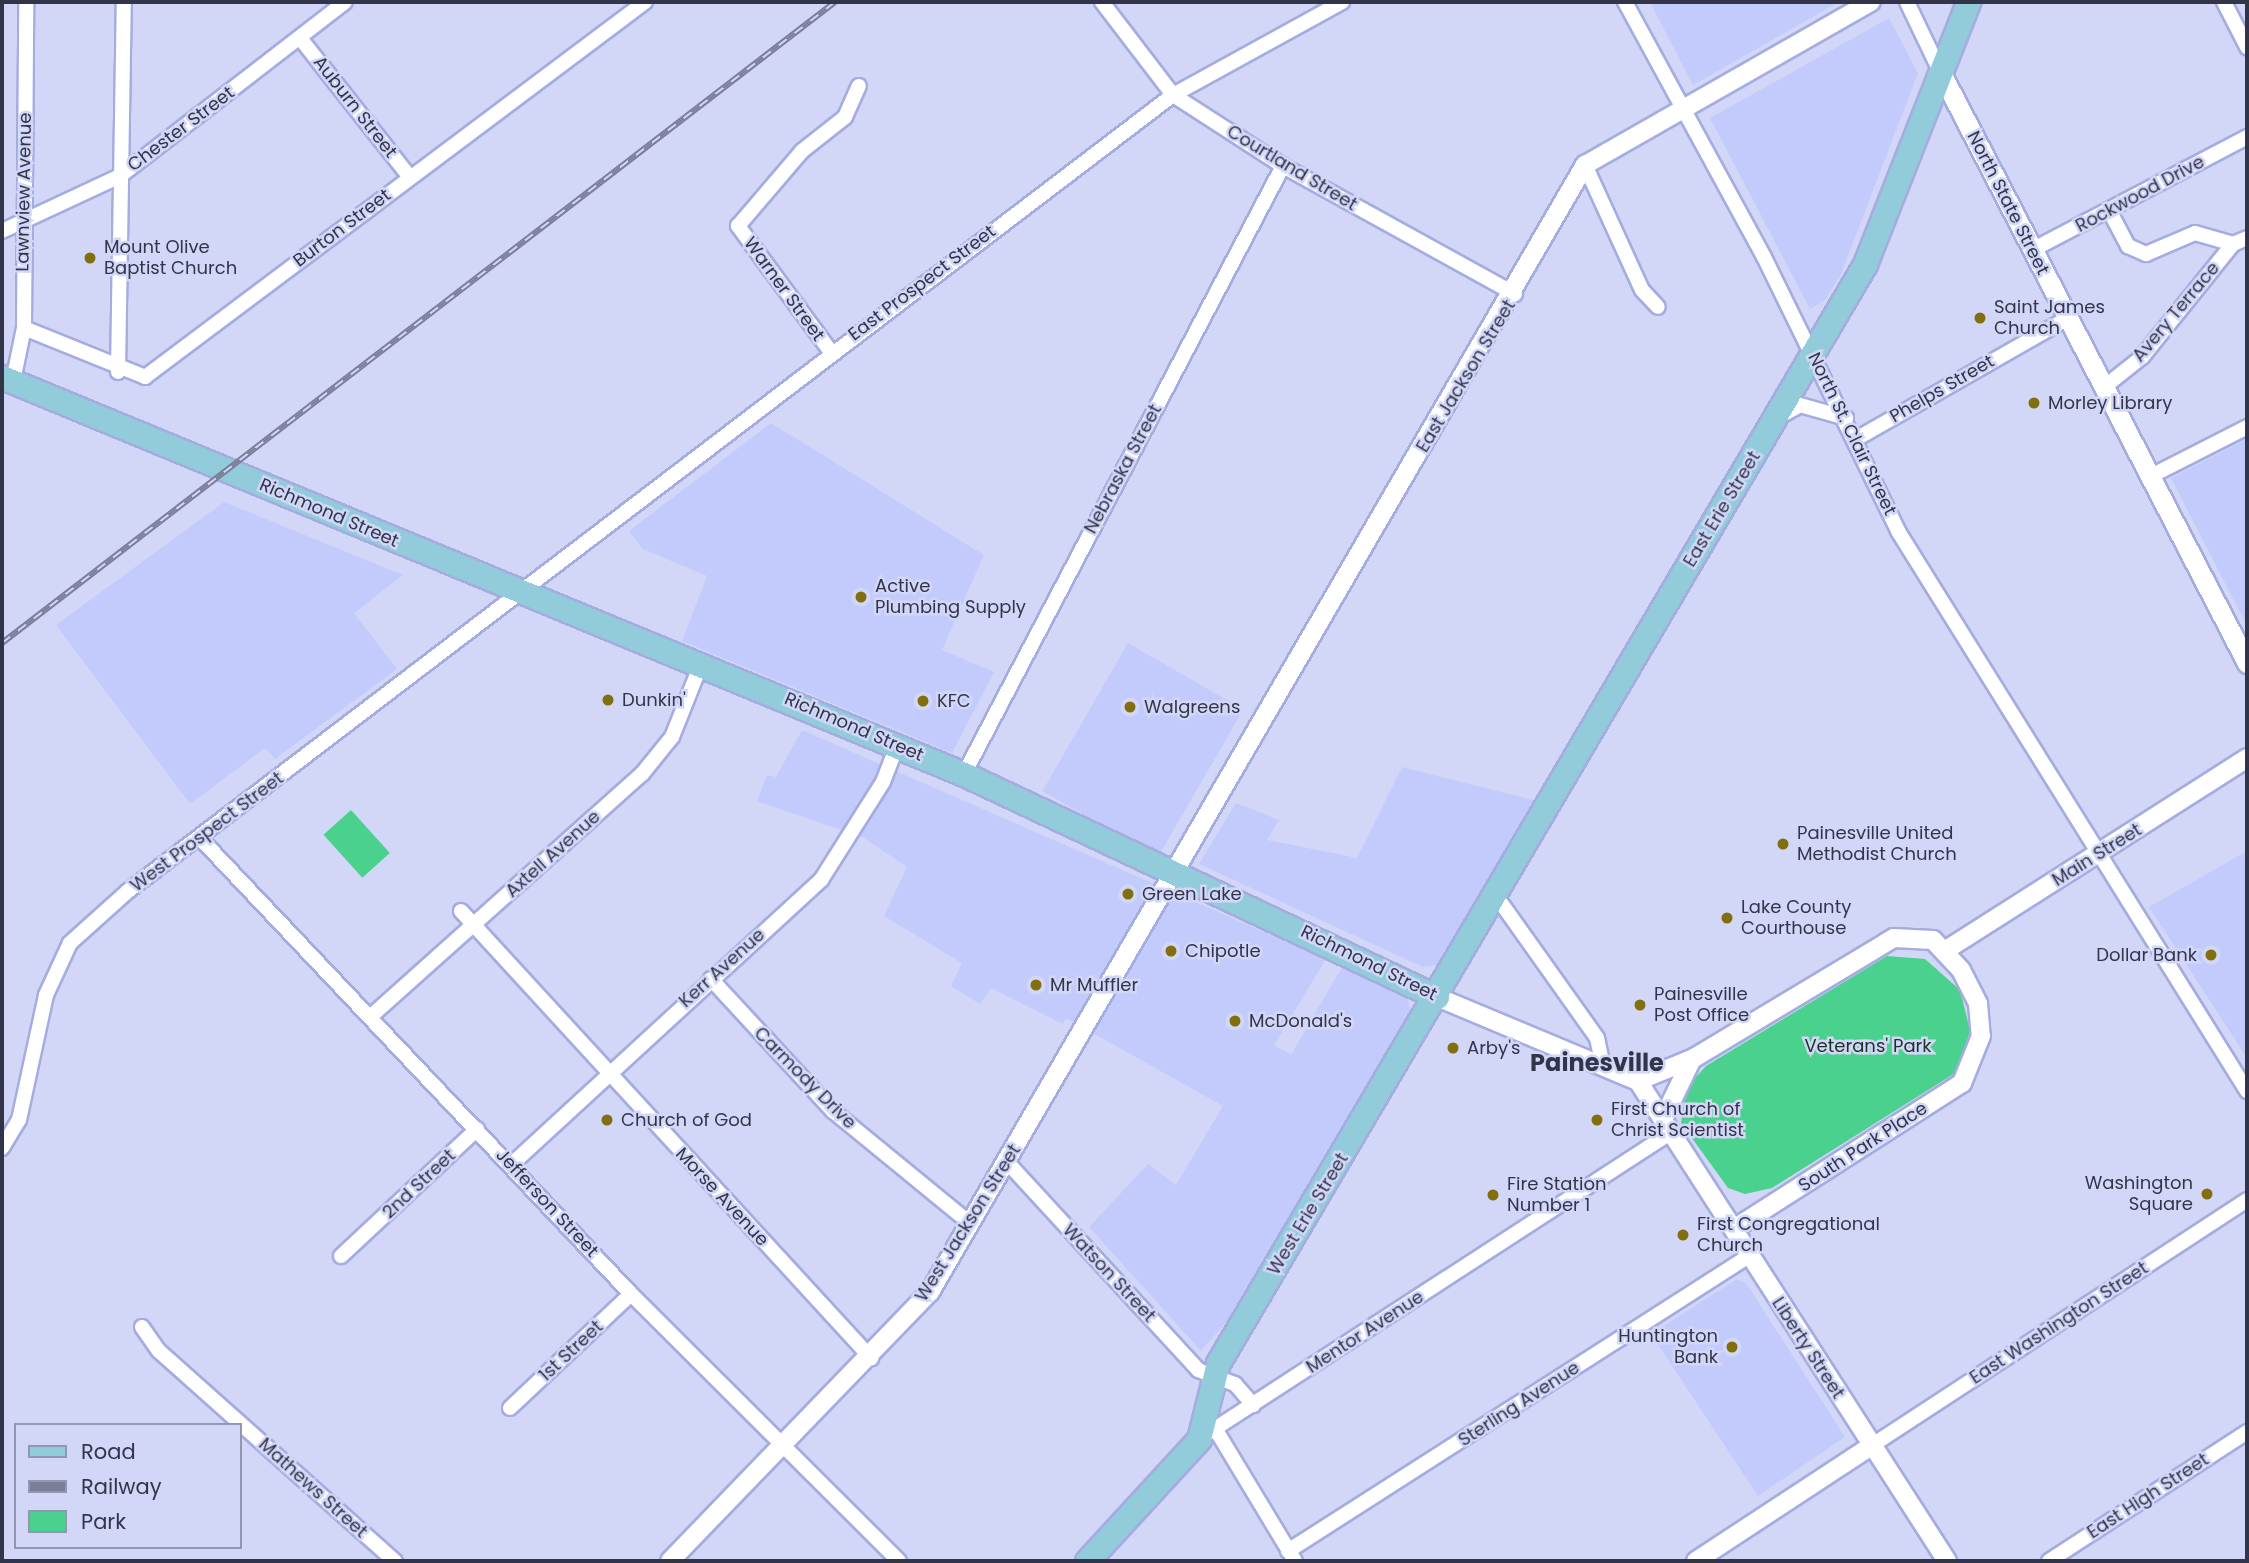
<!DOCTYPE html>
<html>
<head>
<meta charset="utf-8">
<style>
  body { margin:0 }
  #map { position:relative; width:2249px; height:1563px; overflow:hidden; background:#d2d7f8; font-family:Poppins,sans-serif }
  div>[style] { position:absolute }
  .built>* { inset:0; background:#c3cbfc; transform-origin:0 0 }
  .green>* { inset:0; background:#4bd18e; transform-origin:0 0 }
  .roads { filter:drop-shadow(2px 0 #a4ace0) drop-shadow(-2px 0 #a4ace0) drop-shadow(0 2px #a4ace0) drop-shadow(0 -2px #a4ace0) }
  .minor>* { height:14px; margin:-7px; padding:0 7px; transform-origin:7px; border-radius:7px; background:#fff }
  .tertiary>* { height:18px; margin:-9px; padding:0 9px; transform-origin:9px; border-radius:9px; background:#fff }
  .secondary>* { height:19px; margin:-9.5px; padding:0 9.5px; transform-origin:9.5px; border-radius:9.5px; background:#fff }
  .primary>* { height:23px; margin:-11.5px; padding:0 11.5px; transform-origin:11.5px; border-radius:11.5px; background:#92ccdb }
  .rail>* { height:6px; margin-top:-3px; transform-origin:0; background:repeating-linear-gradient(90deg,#d2d7f8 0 10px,#7a7e98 0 20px); box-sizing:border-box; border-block:2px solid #7a7e98 }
  .dots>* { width:19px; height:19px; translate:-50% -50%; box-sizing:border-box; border:4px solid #d2d7f8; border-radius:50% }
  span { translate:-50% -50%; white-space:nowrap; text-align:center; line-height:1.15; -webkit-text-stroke:5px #d2d7f8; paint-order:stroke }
  .street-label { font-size:18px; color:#32354a }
  .poi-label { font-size:18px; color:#32354a }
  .left { translate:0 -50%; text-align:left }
  .right { translate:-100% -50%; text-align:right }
  .park-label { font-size:18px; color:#1a3224 }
  .district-label { font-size:24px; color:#32354a; font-weight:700 }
  .frame { position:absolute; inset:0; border:4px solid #32354a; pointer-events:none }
  .legend { position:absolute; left:14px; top:1423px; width:228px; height:126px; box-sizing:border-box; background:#d2d7f8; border:2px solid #9296b2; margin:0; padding:9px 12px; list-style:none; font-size:21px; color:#32354a }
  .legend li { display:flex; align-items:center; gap:14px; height:35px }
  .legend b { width:35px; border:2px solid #9296b2 }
</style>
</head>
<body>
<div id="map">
  <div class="built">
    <i style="clip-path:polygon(1650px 2px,1839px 2px,1693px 85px)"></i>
    <i style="clip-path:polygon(1889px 18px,1918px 73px,1841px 274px,1825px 300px,1810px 309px,1710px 118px)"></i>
    <i style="clip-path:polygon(771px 423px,984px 555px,942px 650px,994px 672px,952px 753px,682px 641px,707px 576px,643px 549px,629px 531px)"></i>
    <i style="clip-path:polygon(2247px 439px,2247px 626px,2171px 478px)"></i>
    <i style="clip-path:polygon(224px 502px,403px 575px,354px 613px,397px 669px,275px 759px,265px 748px,190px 804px,56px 625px)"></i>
    <i style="left:1128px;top:643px;width:133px;height:171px;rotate:30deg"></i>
    <i style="clip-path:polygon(802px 730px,1326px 959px,1274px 1045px,1291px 1055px,1342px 967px,1407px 996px,1411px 1012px,1230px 1318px,1201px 1351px,1089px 1227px,1148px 1164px,1176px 1185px,1223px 1106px,1066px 1018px,1063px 1024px,991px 988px,980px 1004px,951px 986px,962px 963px,884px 916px,907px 867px,864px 838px,757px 801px,767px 775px,776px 777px)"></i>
    <i style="clip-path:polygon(1402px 767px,1534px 800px,1437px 965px,1423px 967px,1199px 864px,1236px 803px,1279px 820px,1267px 840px,1357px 858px)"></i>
    <i style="clip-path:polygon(2247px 851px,2247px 1058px,2149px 907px)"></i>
    <i style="clip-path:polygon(1737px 1279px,1746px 1283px,1845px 1437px,1758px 1496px,1651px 1334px)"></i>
  </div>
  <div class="green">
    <i style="left:351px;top:810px;width:58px;height:37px;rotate:48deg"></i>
    <i style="clip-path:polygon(1887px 956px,1925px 959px,1960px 990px,1970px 1030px,1960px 1070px,1772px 1188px,1745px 1194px,1728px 1188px,1681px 1123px,1686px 1088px,1706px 1066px)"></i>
  </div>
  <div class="roads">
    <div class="minor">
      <i style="left:1102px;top:2px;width:117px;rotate:52.6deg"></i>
      <i style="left:1173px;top:95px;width:131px;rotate:32.8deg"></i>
      <i style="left:1283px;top:166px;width:265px;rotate:28.9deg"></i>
      <i style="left:1625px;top:2px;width:290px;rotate:61.4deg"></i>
      <i style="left:1764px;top:257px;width:305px;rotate:63.9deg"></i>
      <i style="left:1898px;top:531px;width:660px;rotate:58.07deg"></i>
      <i style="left:1907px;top:2px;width:76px;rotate:64.4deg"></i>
      <i style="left:2224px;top:2px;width:51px;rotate:62.9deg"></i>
      <i style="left:300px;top:38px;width:176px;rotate:51.7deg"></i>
      <i style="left:1585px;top:165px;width:137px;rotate:65.5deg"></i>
      <i style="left:1642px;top:290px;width:23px;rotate:47deg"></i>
      <i style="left:2109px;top:210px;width:41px;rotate:62.2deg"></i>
      <i style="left:2128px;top:246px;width:20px;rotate:24deg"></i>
      <i style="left:2146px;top:254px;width:53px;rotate:-23.2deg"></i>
      <i style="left:2195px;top:233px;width:40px;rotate:16deg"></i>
      <i style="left:2px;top:231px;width:130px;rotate:-25deg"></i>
      <i style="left:120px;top:176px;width:284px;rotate:-37.7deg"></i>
      <i style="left:2032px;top:250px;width:243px;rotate:-27.7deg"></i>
      <i style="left:24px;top:328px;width:131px;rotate:22deg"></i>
      <i style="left:145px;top:377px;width:625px;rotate:-36.87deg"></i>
      <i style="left:831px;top:352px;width:157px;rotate:-126.4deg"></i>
      <i style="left:738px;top:226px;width:99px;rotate:-49.5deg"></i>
      <i style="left:802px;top:151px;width:55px;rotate:-38.3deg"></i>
      <i style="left:845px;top:117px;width:34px;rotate:-66deg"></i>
      <i style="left:118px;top:372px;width:370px;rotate:-89.1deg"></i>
      <i style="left:13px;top:381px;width:54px;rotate:-78.3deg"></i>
      <i style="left:24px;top:328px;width:326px;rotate:-89.6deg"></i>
      <i style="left:2103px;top:388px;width:50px;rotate:-38.5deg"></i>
      <i style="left:2142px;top:357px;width:145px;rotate:-51.2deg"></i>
      <i style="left:2233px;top:244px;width:15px;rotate:-23deg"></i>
      <i style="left:1777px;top:418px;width:26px;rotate:-29deg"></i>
      <i style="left:1800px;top:405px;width:48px;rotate:15.8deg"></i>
      <i style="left:1856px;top:439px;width:241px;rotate:-29.7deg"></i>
      <i style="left:2151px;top:476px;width:108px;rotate:-27deg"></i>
      <i style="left:964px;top:774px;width:687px;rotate:-62.32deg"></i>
      <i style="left:200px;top:838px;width:627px;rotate:46.61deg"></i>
      <i style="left:631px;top:1294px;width:378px;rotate:44.9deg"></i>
      <i style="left:1494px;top:893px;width:178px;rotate:54.6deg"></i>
      <i style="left:1597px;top:1038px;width:29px;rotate:78deg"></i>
      <i style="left:461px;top:911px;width:607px;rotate:47.47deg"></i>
      <i style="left:711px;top:979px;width:180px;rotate:47.3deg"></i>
      <i style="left:833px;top:1111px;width:177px;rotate:39.3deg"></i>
      <i style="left:370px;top:1017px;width:365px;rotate:-41.8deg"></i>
      <i style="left:642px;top:774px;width:48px;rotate:-51deg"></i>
      <i style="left:672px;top:737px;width:79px;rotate:-68.3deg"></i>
      <i style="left:2px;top:1148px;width:33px;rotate:-59deg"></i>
      <i style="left:19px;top:1120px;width:128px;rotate:-77.8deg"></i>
      <i style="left:46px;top:995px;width:57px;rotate:-65.2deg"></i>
      <i style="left:70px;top:943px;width:78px;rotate:-41.9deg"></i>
      <i style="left:128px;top:891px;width:1314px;rotate:-37.3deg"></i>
      <i style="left:1173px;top:95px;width:193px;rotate:-28.8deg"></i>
      <i style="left:1007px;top:1162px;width:282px;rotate:47.4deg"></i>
      <i style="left:1198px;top:1370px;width:40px;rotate:21deg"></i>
      <i style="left:1235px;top:1384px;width:28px;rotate:49deg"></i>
      <i style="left:512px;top:1164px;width:420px;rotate:-42.6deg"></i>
      <i style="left:821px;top:880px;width:116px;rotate:-57.7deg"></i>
      <i style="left:883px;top:782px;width:40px;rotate:-69deg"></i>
      <i style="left:341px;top:1256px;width:186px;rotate:-43deg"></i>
      <i style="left:142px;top:1327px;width:29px;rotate:55deg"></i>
      <i style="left:159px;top:1351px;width:316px;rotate:41.7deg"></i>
      <i style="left:510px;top:1408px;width:166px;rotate:-43.3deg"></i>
      <i style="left:1216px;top:1430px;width:153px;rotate:58.9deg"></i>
      <i style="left:1199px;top:1439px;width:562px;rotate:-33.01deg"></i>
      <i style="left:1871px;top:1446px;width:449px;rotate:-33.2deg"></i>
      <i style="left:1288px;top:1551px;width:547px;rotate:-32.62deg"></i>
      <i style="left:2049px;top:1561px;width:236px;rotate:-33.1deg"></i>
    </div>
    <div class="tertiary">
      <i style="left:1946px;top:950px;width:357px;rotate:-32.5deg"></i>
      <i style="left:1437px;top:997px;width:218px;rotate:22.7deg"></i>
      <i style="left:1638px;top:1081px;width:571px;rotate:57.23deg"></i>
      <i style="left:1638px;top:1081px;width:61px;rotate:-22.3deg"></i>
      <i style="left:1694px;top:1058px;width:233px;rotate:-31deg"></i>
      <i style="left:1894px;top:938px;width:39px;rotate:3deg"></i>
      <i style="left:1933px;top:940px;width:41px;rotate:47deg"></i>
      <i style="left:1961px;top:970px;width:38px;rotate:63deg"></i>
      <i style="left:1978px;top:1004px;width:32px;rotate:85deg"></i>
      <i style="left:1981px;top:1036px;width:51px;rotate:112deg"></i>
      <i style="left:1962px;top:1083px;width:271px;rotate:147.4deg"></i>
      <i style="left:1663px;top:1119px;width:64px;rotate:-64.2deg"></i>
      <i style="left:670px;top:1561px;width:374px;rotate:-46deg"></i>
      <i style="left:930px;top:1292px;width:1304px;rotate:-59.84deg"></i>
      <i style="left:1585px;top:165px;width:329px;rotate:-29.7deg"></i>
      <i style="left:1696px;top:1561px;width:209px;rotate:-33.3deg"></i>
    </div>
    <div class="secondary">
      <i style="left:1940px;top:71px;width:667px;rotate:62.59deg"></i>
    </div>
    <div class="primary">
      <i style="left:2px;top:377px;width:1041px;rotate:22.43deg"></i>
      <i style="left:964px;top:774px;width:523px;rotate:25.24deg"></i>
      <i style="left:1087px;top:1561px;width:166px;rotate:-47.4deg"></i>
      <i style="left:1199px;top:1439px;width:78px;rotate:-76deg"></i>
      <i style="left:1218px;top:1363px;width:1275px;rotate:-59.51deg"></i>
      <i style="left:1865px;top:264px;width:282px;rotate:-68.5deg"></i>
    </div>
  </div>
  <div class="rail">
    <i style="left:2px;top:643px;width:1051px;rotate:-37.58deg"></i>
  </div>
  <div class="dots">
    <i style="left:90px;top:258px;background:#816f0d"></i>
    <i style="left:1980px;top:318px;background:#816f0d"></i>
    <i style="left:2034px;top:403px;background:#816f0d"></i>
    <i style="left:861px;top:597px;background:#816f0d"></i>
    <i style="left:608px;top:700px;background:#816f0d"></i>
    <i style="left:923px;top:701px;background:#816f0d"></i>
    <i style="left:1130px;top:707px;background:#816f0d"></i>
    <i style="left:1783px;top:844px;background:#816f0d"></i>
    <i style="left:1128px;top:894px;background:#816f0d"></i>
    <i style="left:1727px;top:918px;background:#816f0d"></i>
    <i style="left:1171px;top:951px;background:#816f0d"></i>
    <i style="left:2211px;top:955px;background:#816f0d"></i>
    <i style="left:1036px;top:985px;background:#816f0d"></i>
    <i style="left:1640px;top:1005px;background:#816f0d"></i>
    <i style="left:1235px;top:1021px;background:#816f0d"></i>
    <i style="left:1453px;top:1048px;background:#816f0d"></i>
    <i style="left:607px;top:1120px;background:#816f0d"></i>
    <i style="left:1597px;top:1120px;background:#816f0d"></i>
    <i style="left:2207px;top:1194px;background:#816f0d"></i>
    <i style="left:1493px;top:1195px;background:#816f0d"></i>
    <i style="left:1683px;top:1235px;background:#816f0d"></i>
    <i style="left:1732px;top:1347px;background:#816f0d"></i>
  </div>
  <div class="street-label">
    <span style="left:355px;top:107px;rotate:52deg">Auburn Street</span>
    <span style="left:181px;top:129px;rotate:-37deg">Chester Street</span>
    <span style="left:1292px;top:168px;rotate:31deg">Courtland Street</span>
    <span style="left:24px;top:192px;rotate:-89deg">Lawnview Avenue</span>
    <span style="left:2140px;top:194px;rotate:-28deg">Rockwood Drive</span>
    <span style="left:2008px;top:203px;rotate:63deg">North State Street</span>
    <span style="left:342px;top:228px;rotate:-37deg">Burton Street</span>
    <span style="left:922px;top:283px;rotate:-37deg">East Prospect Street</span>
    <span style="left:784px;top:289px;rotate:54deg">Warner Street</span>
    <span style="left:2176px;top:312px;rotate:-50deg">Avery Terrace</span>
    <span style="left:1466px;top:376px;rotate:-59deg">East Jackson Street</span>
    <span style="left:1942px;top:389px;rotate:-30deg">Phelps Street</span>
    <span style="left:1852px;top:434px;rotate:64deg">North St. Clair Street</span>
    <span style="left:1123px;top:469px;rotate:-62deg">Nebraska Street</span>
    <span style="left:1722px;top:509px;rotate:-59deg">East Erie Street</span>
    <span style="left:329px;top:513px;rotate:23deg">Richmond Street</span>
    <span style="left:854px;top:727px;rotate:23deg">Richmond Street</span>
    <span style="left:207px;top:832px;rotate:-37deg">West Prospect Street</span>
    <span style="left:553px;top:854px;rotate:-42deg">Axtell Avenue</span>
    <span style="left:2097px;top:855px;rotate:-32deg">Main Street</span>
    <span style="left:1369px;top:963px;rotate:26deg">Richmond Street</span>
    <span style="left:722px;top:968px;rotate:-42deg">Kerr Avenue</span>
    <span style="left:805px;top:1078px;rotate:45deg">Carmody Drive</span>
    <span style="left:1863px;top:1147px;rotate:-33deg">South Park Place</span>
    <span style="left:419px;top:1184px;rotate:-43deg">2nd Street</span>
    <span style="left:722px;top:1197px;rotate:47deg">Morse Avenue</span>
    <span style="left:547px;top:1203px;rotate:47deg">Jefferson Street</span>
    <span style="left:1308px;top:1214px;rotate:-59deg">West Erie Street</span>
    <span style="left:968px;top:1223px;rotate:-58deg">West Jackson Street</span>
    <span style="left:1109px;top:1273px;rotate:47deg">Watson Street</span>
    <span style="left:2059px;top:1323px;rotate:-33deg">East Washington Street</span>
    <span style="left:1365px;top:1332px;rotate:-33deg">Mentor Avenue</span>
    <span style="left:1808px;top:1348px;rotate:57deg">Liberty Street</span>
    <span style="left:571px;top:1351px;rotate:-43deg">1st Street</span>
    <span style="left:1519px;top:1404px;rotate:-33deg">Sterling Avenue</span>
    <span style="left:313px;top:1488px;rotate:42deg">Mathews Street</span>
    <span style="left:2148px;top:1496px;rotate:-33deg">East High Street</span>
  </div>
  <div class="poi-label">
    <span class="left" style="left:104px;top:258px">Mount Olive<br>Baptist Church</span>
    <span class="left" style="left:1994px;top:318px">Saint James<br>Church</span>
    <span class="left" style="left:2048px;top:403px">Morley Library</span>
    <span class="left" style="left:875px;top:597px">Active<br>Plumbing Supply</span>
    <span class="left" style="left:622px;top:700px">Dunkin'</span>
    <span class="left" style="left:937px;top:701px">KFC</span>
    <span class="left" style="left:1144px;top:707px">Walgreens</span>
    <span class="left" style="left:1797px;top:844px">Painesville United<br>Methodist Church</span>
    <span class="left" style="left:1142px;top:894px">Green Lake</span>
    <span class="left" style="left:1741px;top:918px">Lake County<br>Courthouse</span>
    <span class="left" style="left:1185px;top:951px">Chipotle</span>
    <span class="right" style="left:2197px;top:955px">Dollar Bank</span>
    <span class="left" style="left:1050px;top:985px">Mr Muffler</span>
    <span class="left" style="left:1654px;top:1005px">Painesville<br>Post Office</span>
    <span class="left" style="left:1249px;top:1021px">McDonald's</span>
    <span class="left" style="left:1467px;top:1048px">Arby's</span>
    <span class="left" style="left:1611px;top:1120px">First Church of<br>Christ Scientist</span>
    <span class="left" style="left:621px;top:1120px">Church of God</span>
    <span class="right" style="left:2193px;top:1194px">Washington<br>Square</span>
    <span class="left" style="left:1507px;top:1195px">Fire Station<br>Number 1</span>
    <span class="left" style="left:1697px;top:1235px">First Congregational<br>Church</span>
    <span class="right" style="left:1718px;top:1347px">Huntington<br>Bank</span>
  </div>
  <div class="park-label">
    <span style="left:1868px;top:1046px">Veterans' Park</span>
  </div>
  <div class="district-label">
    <span style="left:1597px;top:1063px">Painesville</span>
  </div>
  <div class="frame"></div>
  <ul class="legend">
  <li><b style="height:9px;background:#92ccdb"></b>Road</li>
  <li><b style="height:9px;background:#7a7e98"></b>Railway</li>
  <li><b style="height:19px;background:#4bd18e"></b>Park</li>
  </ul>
</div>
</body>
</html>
